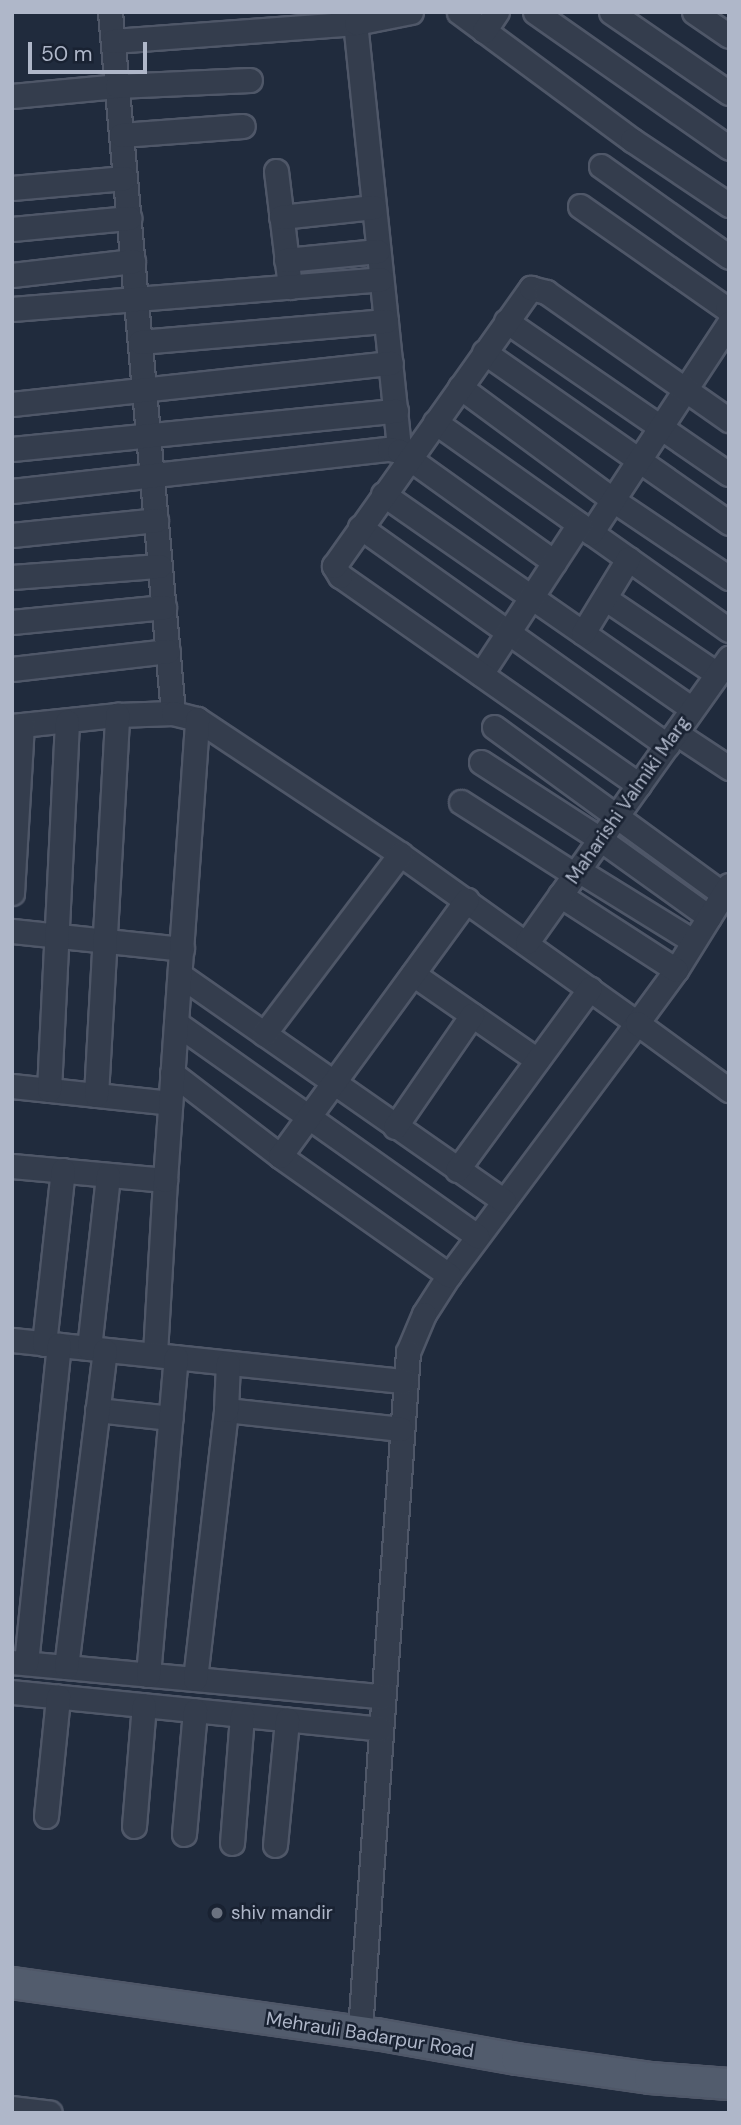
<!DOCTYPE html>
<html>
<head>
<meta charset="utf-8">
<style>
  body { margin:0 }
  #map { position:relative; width:741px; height:2125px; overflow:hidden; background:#202b3d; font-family:"DM Sans",sans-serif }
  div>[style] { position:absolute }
  .roads { filter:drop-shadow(2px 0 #4f5768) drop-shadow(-2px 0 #4f5768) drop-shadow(0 2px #4f5768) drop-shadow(0 -2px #4f5768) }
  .minor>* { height:23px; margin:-11.5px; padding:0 11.5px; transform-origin:11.5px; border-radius:11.5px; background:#343d4d }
  .major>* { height:30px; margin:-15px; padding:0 15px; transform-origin:15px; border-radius:15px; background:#525c6d }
  .dots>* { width:19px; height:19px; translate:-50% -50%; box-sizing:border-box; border:4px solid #192232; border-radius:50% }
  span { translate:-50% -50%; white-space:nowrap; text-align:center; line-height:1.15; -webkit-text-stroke:5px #192232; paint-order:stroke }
  .street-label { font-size:19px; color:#afb7c9 }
  .poi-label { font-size:19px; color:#afb7c9 }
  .left { translate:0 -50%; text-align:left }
  .frame { position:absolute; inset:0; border:14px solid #afb7c9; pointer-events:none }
  .scale { position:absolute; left:28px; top:42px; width:119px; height:32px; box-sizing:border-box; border:4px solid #afb7c9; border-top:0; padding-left:9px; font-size:21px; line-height:24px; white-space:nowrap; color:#afb7c9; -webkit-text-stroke:5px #192232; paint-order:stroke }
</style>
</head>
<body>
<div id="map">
  <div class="roads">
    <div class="minor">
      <i style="left:110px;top:12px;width:704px;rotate:84.86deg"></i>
      <i style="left:354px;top:12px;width:441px;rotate:84.1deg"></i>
      <i style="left:459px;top:12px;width:215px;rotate:36.5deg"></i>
      <i style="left:632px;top:140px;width:117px;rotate:33.8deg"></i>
      <i style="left:535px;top:12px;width:237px;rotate:35deg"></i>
      <i style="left:611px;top:12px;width:143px;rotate:34.5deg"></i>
      <i style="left:694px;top:12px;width:42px;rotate:34.4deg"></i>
      <i style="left:484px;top:31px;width:23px;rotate:-56deg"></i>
      <i style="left:113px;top:41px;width:244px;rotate:-4.2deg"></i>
      <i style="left:356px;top:23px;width:56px;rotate:-11.3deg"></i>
      <i style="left:12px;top:96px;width:105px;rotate:-5.4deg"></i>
      <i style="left:117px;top:86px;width:133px;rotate:-2.6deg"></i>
      <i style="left:121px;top:135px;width:122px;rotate:-4.2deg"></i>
      <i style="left:601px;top:166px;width:157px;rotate:35.4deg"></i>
      <i style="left:276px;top:171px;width:117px;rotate:83.1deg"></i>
      <i style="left:12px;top:188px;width:113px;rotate:-5.1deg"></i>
      <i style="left:580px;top:206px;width:179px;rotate:35deg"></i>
      <i style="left:727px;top:309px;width:4px;rotate:-56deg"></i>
      <i style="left:281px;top:217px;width:93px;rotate:-6.2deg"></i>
      <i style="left:12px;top:229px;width:118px;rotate:-5.4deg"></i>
      <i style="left:286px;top:260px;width:92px;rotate:-5.6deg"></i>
      <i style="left:12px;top:275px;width:122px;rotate:-6.6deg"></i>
      <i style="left:12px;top:309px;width:370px;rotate:-4.6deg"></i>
      <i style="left:506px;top:321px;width:270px;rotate:34.5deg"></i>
      <i style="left:140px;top:342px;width:247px;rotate:-4.9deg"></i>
      <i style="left:484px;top:352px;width:299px;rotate:34.9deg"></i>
      <i style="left:460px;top:387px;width:190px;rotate:36.4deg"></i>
      <i style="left:613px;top:500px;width:140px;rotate:33.9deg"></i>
      <i style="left:12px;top:404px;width:381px;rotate:-6.2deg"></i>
      <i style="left:435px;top:422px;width:360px;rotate:35.3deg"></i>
      <i style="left:12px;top:449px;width:386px;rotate:-5.7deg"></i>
      <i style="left:12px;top:491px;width:379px;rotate:-6.4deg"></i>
      <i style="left:389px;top:449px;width:10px;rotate:11deg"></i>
      <i style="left:399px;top:451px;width:191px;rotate:35.6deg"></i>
      <i style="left:383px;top:494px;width:376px;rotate:34.8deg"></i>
      <i style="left:360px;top:527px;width:377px;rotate:35.4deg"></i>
      <i style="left:591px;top:533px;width:251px;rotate:-56.7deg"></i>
      <i style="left:12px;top:535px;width:145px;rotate:-5.9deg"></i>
      <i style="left:12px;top:577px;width:148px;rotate:-4.3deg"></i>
      <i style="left:606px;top:599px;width:134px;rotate:34deg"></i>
      <i style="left:12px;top:622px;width:153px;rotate:-5.6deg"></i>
      <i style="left:583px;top:633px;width:87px;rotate:-58.7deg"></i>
      <i style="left:12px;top:669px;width:157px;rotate:-6.6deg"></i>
      <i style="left:481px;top:674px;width:179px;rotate:-56.8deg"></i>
      <i style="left:12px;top:726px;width:106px;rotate:-6deg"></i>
      <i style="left:117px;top:715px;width:56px;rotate:-2deg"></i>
      <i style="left:173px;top:713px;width:25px;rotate:14deg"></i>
      <i style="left:197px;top:719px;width:244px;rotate:33.6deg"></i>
      <i style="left:400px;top:854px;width:291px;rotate:35.5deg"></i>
      <i style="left:637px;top:1023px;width:314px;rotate:126.7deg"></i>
      <i style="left:449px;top:1275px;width:46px;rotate:122.7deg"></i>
      <i style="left:424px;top:1314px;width:41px;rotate:112.8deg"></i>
      <i style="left:408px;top:1352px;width:666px;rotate:94.05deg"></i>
      <i style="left:494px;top:727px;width:283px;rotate:36.1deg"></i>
      <i style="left:676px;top:733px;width:64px;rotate:33.4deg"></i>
      <i style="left:481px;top:762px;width:142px;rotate:32.9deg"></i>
      <i style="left:600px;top:839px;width:134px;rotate:35.6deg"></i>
      <i style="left:639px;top:785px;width:365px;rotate:-145deg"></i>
      <i style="left:340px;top:576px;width:12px;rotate:-121deg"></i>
      <i style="left:334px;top:566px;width:341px;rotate:-54.7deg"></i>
      <i style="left:531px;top:288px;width:16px;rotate:15deg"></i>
      <i style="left:546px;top:292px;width:223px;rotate:35deg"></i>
      <i style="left:461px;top:802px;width:135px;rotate:32.6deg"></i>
      <i style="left:578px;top:870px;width:135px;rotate:31.7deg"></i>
      <i style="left:729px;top:885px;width:100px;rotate:121.9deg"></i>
      <i style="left:676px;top:970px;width:66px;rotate:126.3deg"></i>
      <i style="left:637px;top:1023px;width:114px;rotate:36.1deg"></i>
      <i style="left:12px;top:893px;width:168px;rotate:-86.6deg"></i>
      <i style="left:560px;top:895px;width:138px;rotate:32.9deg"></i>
      <i style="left:12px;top:931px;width:171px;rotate:6deg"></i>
      <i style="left:527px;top:942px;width:349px;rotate:-54.6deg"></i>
      <i style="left:413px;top:974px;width:151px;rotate:34.7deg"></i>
      <i style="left:180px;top:975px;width:395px;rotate:34.9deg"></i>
      <i style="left:176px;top:1023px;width:369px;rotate:35.3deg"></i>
      <i style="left:264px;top:1034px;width:226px;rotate:-52.9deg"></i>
      <i style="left:172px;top:1073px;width:136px;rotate:37.5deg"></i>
      <i style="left:280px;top:1156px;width:207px;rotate:35.2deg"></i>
      <i style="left:12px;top:1086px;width:159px;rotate:6.1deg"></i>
      <i style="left:49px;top:1090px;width:369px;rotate:-87.2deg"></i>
      <i style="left:96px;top:1095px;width:381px;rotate:-86.8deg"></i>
      <i style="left:395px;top:1127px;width:136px;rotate:-55.5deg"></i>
      <i style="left:280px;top:1156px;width:317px;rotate:-53.9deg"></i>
      <i style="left:12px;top:1166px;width:154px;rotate:5.2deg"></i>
      <i style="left:165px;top:1180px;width:175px;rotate:93.3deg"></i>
      <i style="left:457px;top:1170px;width:225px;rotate:-53.8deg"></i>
      <i style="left:165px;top:1180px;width:462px;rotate:-86deg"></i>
      <i style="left:12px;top:1340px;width:395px;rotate:6deg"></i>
      <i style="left:44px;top:1344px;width:175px;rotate:-83.8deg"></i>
      <i style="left:89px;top:1348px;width:174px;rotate:-83.7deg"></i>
      <i style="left:97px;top:1410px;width:74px;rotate:6.2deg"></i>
      <i style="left:226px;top:1410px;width:176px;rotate:6.2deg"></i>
      <i style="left:12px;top:1662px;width:372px;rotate:5.3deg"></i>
      <i style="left:26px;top:1663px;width:320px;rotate:-84.1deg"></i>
      <i style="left:66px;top:1667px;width:319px;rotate:-83deg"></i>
      <i style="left:148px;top:1675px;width:319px;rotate:-85deg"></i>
      <i style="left:195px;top:1679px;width:271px;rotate:-83.4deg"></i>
      <i style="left:226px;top:1410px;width:47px;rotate:-87.6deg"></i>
      <i style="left:12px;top:1692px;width:370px;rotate:5.7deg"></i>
      <i style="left:46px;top:1816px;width:120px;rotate:-84.2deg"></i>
      <i style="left:134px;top:1826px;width:121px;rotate:-85.3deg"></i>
      <i style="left:184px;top:1834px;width:124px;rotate:-84.9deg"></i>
      <i style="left:232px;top:1843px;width:128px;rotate:-85.5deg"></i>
      <i style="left:275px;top:1845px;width:126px;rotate:-84.5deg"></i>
      <i style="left:12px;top:2108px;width:38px;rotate:7deg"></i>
    </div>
    <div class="major">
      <i style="left:12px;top:1983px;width:368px;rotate:8deg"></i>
      <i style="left:376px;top:2034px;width:143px;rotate:10.1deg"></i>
      <i style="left:517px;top:2059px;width:134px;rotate:8.1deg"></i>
      <i style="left:650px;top:2078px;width:79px;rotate:4.3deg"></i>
    </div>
  </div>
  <div class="dots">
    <i style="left:217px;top:1913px;background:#6b7280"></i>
  </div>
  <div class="street-label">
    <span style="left:628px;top:800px;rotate:-55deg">Maharishi Valmiki Marg</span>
    <span style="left:370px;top:2035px;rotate:9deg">Mehrauli Badarpur Road</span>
  </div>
  <div class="poi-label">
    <span class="left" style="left:231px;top:1913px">shiv mandir</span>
  </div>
  <div class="frame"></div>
  <div class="scale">50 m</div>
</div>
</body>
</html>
